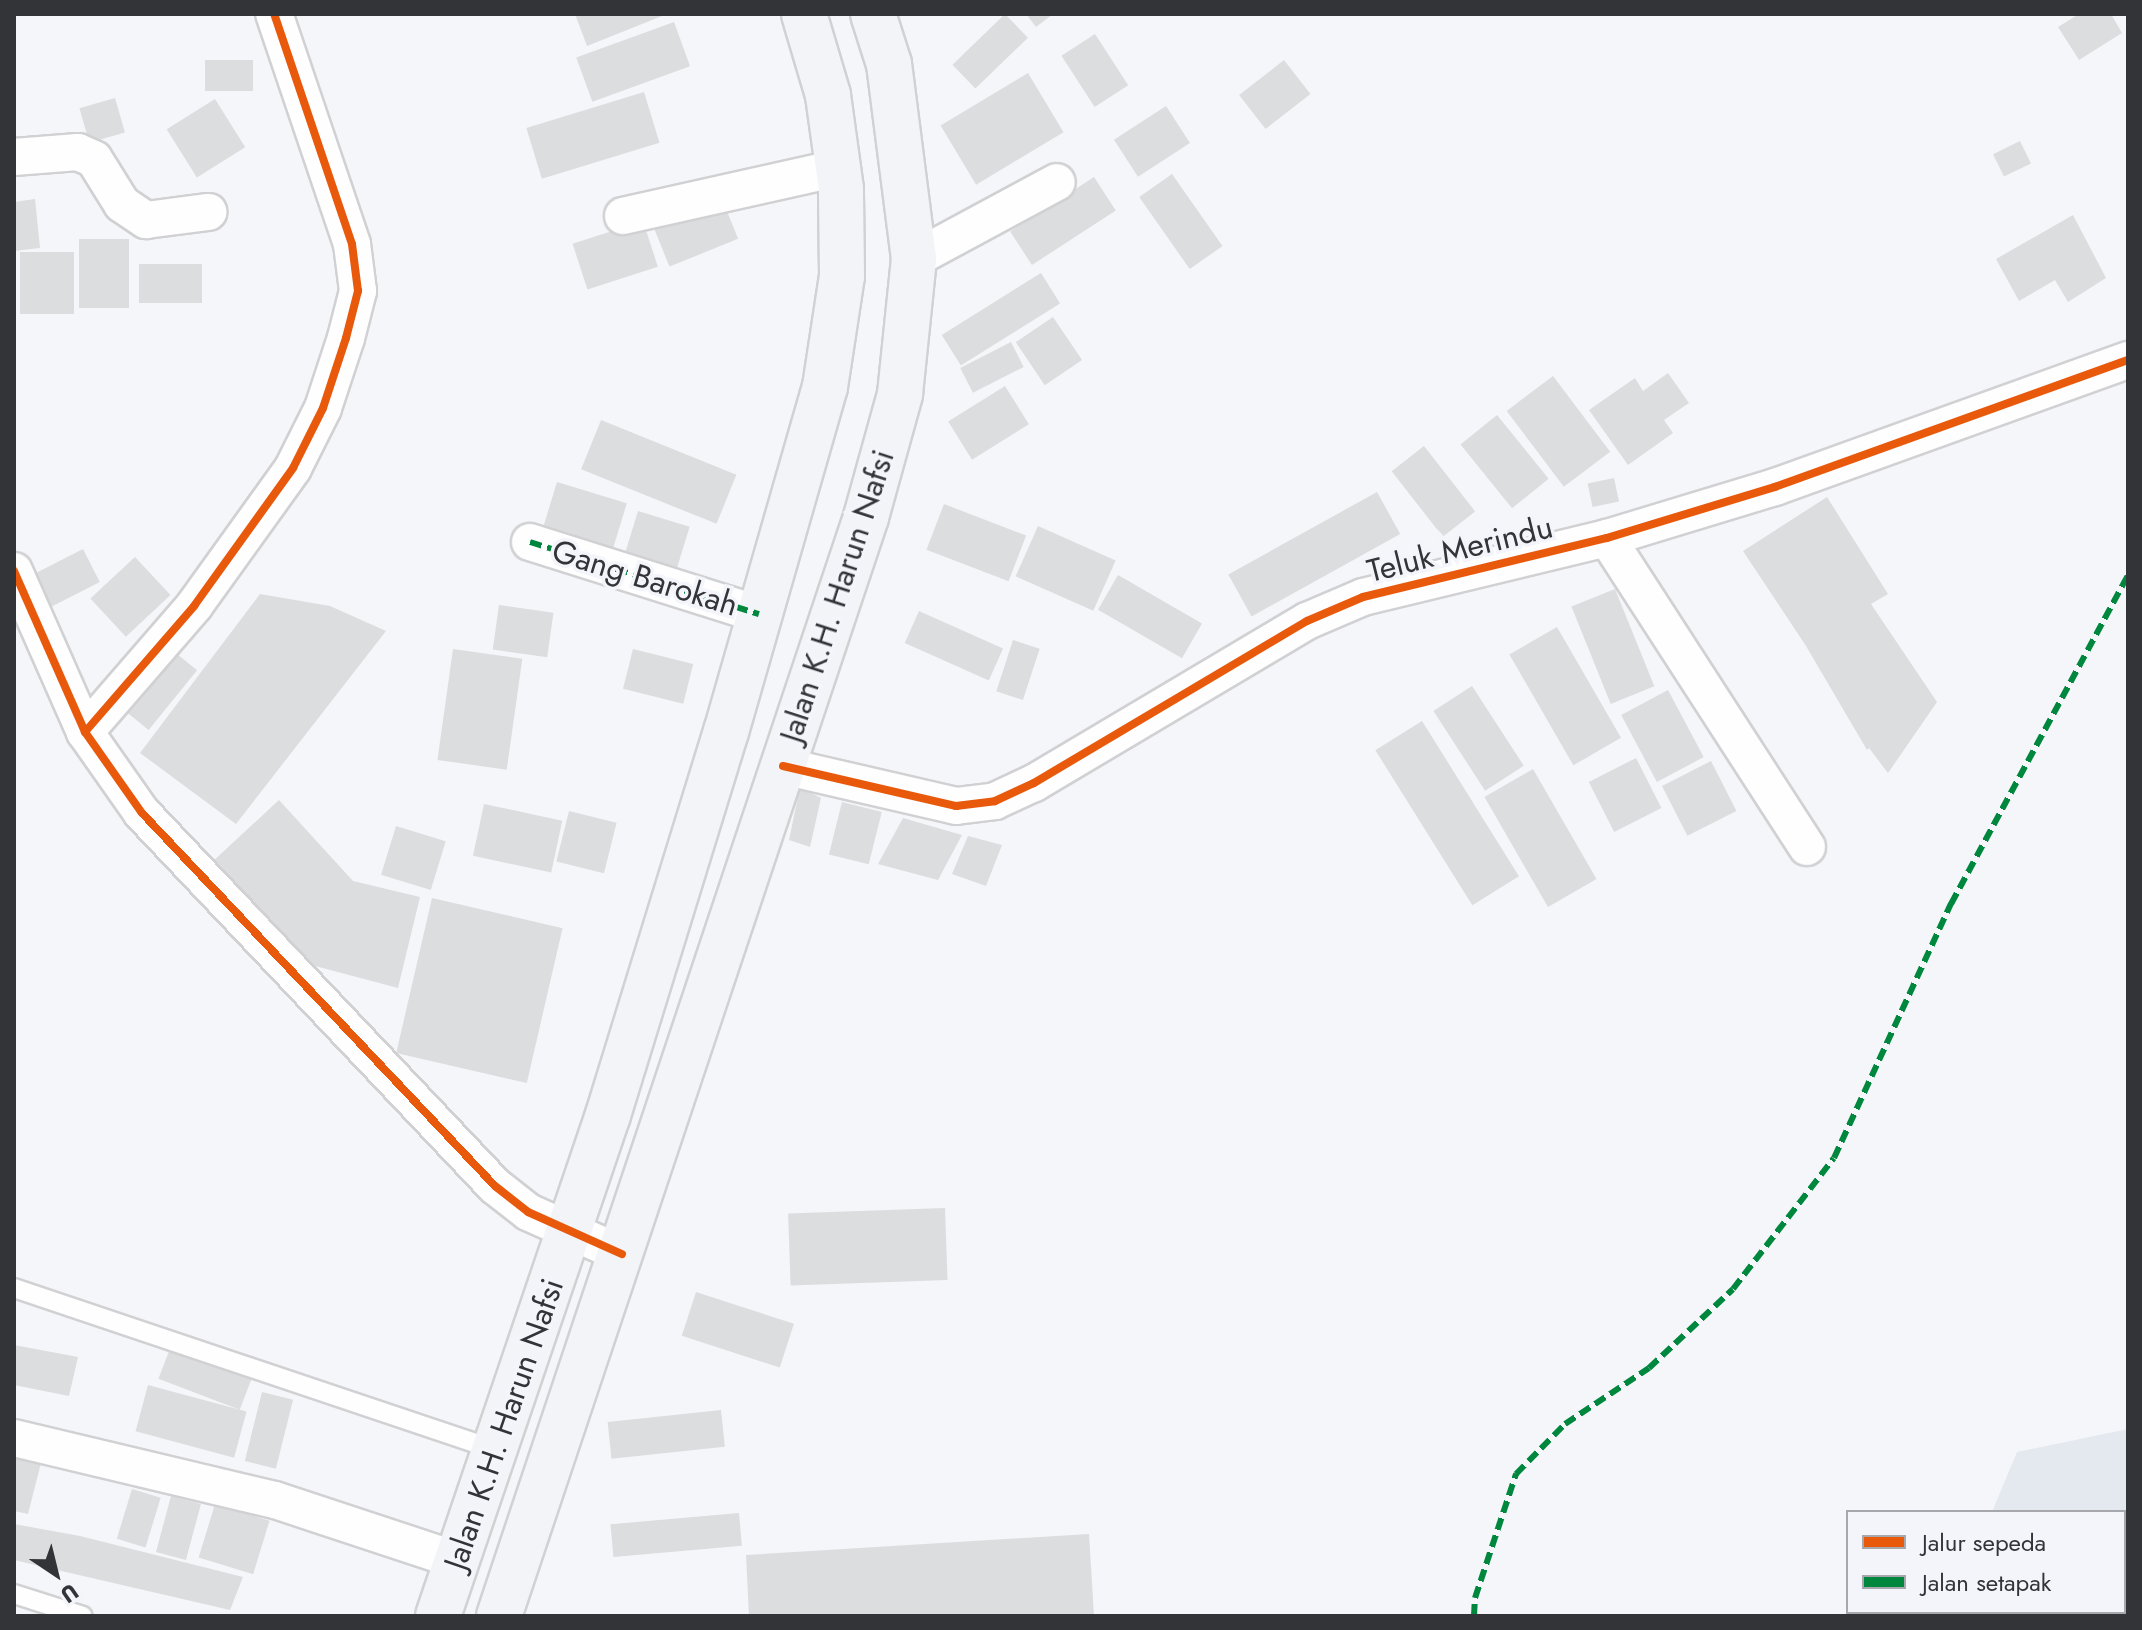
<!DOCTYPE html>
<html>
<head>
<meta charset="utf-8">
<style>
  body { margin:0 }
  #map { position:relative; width:2142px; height:1630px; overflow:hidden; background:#f5f6f9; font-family:Jost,sans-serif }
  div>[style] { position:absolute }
  .built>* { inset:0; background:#e4e8ef }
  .building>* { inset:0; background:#dcdddf; transform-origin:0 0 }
  .roads { filter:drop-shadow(2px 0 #d1d1d4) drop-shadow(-2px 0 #d1d1d4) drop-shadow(0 2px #d1d1d4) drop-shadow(0 -2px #d1d1d4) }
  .lane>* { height:18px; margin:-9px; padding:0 9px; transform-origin:9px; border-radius:9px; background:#fefefe }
  .street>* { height:36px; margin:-18px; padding:0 18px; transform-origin:18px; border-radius:18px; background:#fefefe }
  .secondary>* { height:44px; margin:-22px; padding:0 22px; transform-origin:22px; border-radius:22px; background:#f3f4f7 }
  .quiet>* { height:6px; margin-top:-3px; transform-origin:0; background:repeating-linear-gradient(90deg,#00873e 0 12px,transparent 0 18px) }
  .cycleway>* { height:8px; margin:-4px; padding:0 4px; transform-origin:4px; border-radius:4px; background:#e8590c }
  span { translate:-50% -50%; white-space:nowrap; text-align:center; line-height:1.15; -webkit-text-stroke:7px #f3f5fb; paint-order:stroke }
  .street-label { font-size:32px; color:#333437 }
  .frame { position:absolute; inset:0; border:16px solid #333437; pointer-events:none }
  .legend { position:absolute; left:1846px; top:1510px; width:280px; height:104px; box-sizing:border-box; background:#f3f5fb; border:2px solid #a6a8ad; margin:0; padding:10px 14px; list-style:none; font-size:24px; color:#333437 }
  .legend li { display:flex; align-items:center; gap:16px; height:40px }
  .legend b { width:40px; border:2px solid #a6a8ad }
  .north { position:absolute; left:16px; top:1534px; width:80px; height:80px; -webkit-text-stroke:6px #f3f5fb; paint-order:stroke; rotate:145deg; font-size:22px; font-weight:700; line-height:32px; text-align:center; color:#333437 }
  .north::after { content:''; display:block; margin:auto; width:28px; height:36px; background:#333437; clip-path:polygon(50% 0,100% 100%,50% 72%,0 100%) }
</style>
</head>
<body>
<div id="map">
  <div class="built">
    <i style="clip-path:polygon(2128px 1429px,2128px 1616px,1949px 1616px,1951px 1612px,2124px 1612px,2124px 1512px,1992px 1512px,2017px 1452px)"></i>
  </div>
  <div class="building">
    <i style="clip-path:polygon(575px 14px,667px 14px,587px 46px)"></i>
    <i style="left:1005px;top:14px;width:33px;height:73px;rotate:46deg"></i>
    <i style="clip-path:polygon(1026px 14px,1053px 14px,1036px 27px)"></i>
    <i style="clip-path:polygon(2079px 14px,2111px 14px,2122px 33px,2079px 60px,2058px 27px)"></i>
    <i style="left:674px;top:22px;width:47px;height:104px;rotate:70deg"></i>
    <i style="left:1095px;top:34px;width:61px;height:40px;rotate:57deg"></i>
    <i style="left:205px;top:60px;width:48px;height:31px"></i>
    <i style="left:1284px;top:60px;width:43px;height:57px;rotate:52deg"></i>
    <i style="left:1028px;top:73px;width:69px;height:102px;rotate:59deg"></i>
    <i style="left:644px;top:92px;width:53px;height:123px;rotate:73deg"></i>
    <i style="left:115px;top:98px;width:36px;height:37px;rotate:74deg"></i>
    <i style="left:215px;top:99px;width:57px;height:57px;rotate:58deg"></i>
    <i style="left:1166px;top:106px;width:44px;height:62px;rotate:57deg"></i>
    <i style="left:2020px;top:141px;width:25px;height:30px;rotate:64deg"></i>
    <i style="left:1172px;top:174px;width:88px;height:40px;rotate:55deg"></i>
    <i style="left:1094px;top:177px;width:40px;height:100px;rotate:57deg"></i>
    <i style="clip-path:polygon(35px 199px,40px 248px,14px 251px,14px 202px)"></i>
    <i style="left:722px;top:199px;width:43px;height:74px;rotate:68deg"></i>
    <i style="clip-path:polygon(2073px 215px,2106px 278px,2068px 302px,2055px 280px,2019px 301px,1996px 259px)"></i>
    <i style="left:643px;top:221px;width:48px;height:74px;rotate:72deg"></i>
    <i style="left:79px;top:239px;width:50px;height:69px"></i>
    <i style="left:74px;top:252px;width:62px;height:54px;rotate:90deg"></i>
    <i style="left:202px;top:264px;width:39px;height:63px;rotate:90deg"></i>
    <i style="left:1041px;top:273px;width:36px;height:117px;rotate:58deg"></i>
    <i style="left:1053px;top:317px;width:52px;height:45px;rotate:56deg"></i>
    <i style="left:1011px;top:342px;width:28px;height:57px;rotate:63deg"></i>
    <i style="clip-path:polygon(1668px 373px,1689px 403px,1664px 420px,1673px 433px,1628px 465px,1589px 410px,1635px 378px,1643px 391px)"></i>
    <i style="left:1553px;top:376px;width:95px;height:58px;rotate:53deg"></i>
    <i style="left:1005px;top:386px;width:45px;height:67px;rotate:58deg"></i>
    <i style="left:1497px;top:415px;width:82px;height:47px;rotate:51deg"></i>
    <i style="left:601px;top:420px;width:146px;height:53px;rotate:22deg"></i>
    <i style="left:1424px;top:446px;width:83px;height:41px;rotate:52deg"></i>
    <i style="left:1614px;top:478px;width:24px;height:27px;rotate:78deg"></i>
    <i style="left:557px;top:482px;width:73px;height:47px;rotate:17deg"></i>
    <i style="left:1377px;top:492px;width:48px;height:170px;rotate:61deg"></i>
    <i style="clip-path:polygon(1827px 497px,1888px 594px,1871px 604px,1937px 702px,1888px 773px,1869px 748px,1867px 750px,1806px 646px,1743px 551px)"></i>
    <i style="left:944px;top:504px;width:88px;height:49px;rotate:21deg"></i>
    <i style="left:638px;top:511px;width:54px;height:46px;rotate:17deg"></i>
    <i style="left:1038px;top:526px;width:85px;height:55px;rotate:24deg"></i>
    <i style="left:83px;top:549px;width:37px;height:55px;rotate:63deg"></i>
    <i style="left:135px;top:557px;width:52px;height:61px;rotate:47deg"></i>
    <i style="left:1118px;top:575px;width:97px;height:40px;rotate:30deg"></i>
    <i style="left:1615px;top:589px;width:105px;height:47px;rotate:68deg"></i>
    <i style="clip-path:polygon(260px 594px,330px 606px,386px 631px,236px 824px,140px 753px)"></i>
    <i style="left:499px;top:605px;width:55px;height:45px;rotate:8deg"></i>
    <i style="left:919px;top:611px;width:92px;height:35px;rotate:24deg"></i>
    <i style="left:1557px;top:627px;width:128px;height:55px;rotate:60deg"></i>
    <i style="left:1013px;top:640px;width:28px;height:54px;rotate:18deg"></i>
    <i style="left:166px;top:645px;width:40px;height:77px;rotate:39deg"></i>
    <i style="left:453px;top:649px;width:70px;height:112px;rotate:8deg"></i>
    <i style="left:633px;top:649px;width:62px;height:41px;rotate:14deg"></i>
    <i style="left:1472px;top:686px;width:95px;height:46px;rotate:57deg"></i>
    <i style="left:1668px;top:690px;width:76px;height:53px;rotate:62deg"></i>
    <i style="left:1422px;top:721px;width:183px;height:55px;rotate:58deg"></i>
    <i style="left:1636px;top:758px;width:56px;height:53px;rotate:63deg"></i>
    <i style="left:1711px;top:761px;width:56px;height:55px;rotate:63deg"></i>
    <i style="left:1533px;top:769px;width:127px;height:56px;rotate:60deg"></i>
    <i style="clip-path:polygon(800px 787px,821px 798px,810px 847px,789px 840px)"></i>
    <i style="clip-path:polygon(279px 800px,353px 881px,420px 897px,398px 988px,300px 962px,210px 864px)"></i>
    <i style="left:842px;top:802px;width:41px;height:54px;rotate:14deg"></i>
    <i style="left:484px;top:804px;width:80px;height:53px;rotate:12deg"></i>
    <i style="left:569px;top:811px;width:49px;height:52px;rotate:14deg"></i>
    <i style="clip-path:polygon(903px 818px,962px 835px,938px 880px,878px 864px)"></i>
    <i style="left:396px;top:826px;width:52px;height:51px;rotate:17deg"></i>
    <i style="clip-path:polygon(968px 836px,1002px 845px,986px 886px,952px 874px)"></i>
    <i style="left:432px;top:898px;width:134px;height:159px;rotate:13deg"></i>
    <i style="left:945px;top:1208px;width:72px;height:157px;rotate:88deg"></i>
    <i style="left:696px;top:1292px;width:103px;height:46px;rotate:18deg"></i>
    <i style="clip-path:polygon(14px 1345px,78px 1357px,69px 1396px,14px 1385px)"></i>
    <i style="left:171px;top:1346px;width:87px;height:35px;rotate:21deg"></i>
    <i style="left:148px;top:1385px;width:102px;height:48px;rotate:15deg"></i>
    <i style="left:262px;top:1392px;width:32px;height:71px;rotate:14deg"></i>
    <i style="left:721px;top:1410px;width:37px;height:114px;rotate:84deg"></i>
    <i style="clip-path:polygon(14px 1452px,42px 1459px,28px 1514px,14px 1511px)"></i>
    <i style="left:132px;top:1489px;width:30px;height:52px;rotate:17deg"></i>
    <i style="left:171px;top:1496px;width:31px;height:58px;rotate:15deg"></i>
    <i style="left:215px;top:1504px;width:57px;height:56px;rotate:17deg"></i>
    <i style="left:739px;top:1513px;width:33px;height:129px;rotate:85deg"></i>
    <i style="clip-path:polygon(14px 1524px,80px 1536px,243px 1577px,230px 1610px,14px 1560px)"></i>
    <i style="clip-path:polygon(1089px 1534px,1094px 1616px,749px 1616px,746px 1555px)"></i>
  </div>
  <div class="roads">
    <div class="lane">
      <i style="left:14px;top:1288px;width:508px;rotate:18.58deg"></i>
      <i style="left:14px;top:1594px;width:72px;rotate:17.7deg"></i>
    </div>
    <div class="street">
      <i style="left:14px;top:157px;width:64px;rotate:-4.5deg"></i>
      <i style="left:78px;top:152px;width:17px;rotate:24deg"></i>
      <i style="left:94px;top:159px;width:53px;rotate:58.1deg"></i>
      <i style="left:122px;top:204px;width:29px;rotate:34deg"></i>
      <i style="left:146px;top:220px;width:63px;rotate:-7.4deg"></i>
      <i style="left:623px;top:216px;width:220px;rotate:-12.6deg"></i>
      <i style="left:914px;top:259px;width:162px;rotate:-28.3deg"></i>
      <i style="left:1607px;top:538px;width:368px;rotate:57.1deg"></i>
      <i style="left:530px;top:542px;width:240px;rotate:17.5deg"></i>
      <i style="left:14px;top:571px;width:176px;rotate:66.2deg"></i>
      <i style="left:85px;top:732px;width:99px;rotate:54.9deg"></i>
      <i style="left:142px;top:813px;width:514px;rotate:46.58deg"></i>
      <i style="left:495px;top:1186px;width:42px;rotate:38.2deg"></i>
      <i style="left:528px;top:1212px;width:103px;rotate:24.1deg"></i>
      <i style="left:85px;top:732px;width:167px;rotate:-49.1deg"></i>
      <i style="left:194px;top:606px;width:170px;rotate:-54.3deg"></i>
      <i style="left:293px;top:468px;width:67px;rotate:-63.4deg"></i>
      <i style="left:323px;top:408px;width:74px;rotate:-71.8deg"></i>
      <i style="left:346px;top:338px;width:49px;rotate:-75.7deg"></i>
      <i style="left:358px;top:291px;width:47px;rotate:-97.3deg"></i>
      <i style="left:352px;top:244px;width:243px;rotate:-108.7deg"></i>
      <i style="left:783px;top:766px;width:178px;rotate:13deg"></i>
      <i style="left:956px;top:806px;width:39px;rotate:-7deg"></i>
      <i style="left:995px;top:801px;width:43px;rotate:-24.8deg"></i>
      <i style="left:1034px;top:783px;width:317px;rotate:-30.7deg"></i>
      <i style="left:1307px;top:621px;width:61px;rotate:-23.2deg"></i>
      <i style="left:1363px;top:597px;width:251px;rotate:-13.6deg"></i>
      <i style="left:1607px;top:538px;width:176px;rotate:-16.9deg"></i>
      <i style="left:1775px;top:487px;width:375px;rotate:-19.8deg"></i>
      <i style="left:14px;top:1438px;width:268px;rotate:13.4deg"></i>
      <i style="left:275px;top:1500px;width:191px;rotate:18.3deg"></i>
    </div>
    <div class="secondary">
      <i style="left:438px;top:1616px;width:529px;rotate:-71.26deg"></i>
      <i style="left:608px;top:1115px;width:401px;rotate:-72.9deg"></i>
      <i style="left:726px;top:732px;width:359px;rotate:-74deg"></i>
      <i style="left:825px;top:387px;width:112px;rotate:-81.3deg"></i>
      <i style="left:842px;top:276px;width:87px;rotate:-90.7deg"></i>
      <i style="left:841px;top:189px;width:95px;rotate:-97.9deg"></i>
      <i style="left:828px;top:95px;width:84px;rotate:-106.5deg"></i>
      <i style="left:499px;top:1616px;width:1159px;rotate:-71.53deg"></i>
      <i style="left:866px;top:517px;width:128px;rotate:-74.5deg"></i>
      <i style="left:900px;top:394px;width:136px;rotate:-84.1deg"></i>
      <i style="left:914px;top:259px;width:197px;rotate:-97.3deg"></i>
      <i style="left:889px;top:64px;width:52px;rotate:-107.7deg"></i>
    </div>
  </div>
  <div class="quiet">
    <i style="left:530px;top:542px;width:240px;rotate:17.5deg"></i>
    <i style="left:1474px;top:1616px;width:18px;rotate:-87deg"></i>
    <i style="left:1475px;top:1598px;width:131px;rotate:-71.7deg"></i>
    <i style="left:1516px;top:1474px;width:70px;rotate:-45.6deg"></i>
    <i style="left:1565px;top:1424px;width:101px;rotate:-33.7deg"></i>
    <i style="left:1649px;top:1368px;width:115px;rotate:-43.2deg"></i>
    <i style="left:1733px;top:1289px;width:165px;rotate:-52.4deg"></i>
    <i style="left:1834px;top:1158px;width:280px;rotate:-65.3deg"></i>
    <i style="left:1951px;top:904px;width:374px;rotate:-61.7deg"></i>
  </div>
  <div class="cycleway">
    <i style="left:14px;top:571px;width:176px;rotate:66.2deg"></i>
    <i style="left:85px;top:732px;width:99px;rotate:54.9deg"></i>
    <i style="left:142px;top:813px;width:514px;rotate:46.58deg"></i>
    <i style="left:495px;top:1186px;width:42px;rotate:38.2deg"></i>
    <i style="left:528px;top:1212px;width:103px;rotate:24.1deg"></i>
    <i style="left:85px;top:732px;width:167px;rotate:-49.1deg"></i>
    <i style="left:194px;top:606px;width:170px;rotate:-54.3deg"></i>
    <i style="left:293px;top:468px;width:67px;rotate:-63.4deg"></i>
    <i style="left:323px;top:408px;width:74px;rotate:-71.8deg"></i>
    <i style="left:346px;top:338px;width:49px;rotate:-75.7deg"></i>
    <i style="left:358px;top:291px;width:47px;rotate:-97.3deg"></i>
    <i style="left:352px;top:244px;width:243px;rotate:-108.7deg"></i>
    <i style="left:783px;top:766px;width:178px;rotate:13deg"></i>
    <i style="left:956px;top:806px;width:39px;rotate:-7deg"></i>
    <i style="left:995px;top:801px;width:43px;rotate:-24.8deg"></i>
    <i style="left:1034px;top:783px;width:317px;rotate:-30.7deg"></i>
    <i style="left:1307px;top:621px;width:61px;rotate:-23.2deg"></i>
    <i style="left:1363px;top:597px;width:251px;rotate:-13.6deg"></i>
    <i style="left:1607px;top:538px;width:176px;rotate:-16.9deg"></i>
    <i style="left:1775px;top:487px;width:375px;rotate:-19.8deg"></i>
  </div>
  <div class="street-label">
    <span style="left:1460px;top:549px;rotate:-14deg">Teluk Merindu</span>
    <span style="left:645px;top:578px;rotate:17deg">Gang Barokah</span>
    <span style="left:837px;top:596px;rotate:-72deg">Jalan K.H. Harun Nafsi</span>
    <span style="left:504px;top:1424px;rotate:-71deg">Jalan K.H. Harun Nafsi</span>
  </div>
  <div class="frame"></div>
  <ul class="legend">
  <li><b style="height:10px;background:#e8590c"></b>Jalur sepeda</li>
  <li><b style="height:10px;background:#00873e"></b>Jalan setapak</li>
  </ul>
  <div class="north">U</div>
</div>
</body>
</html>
